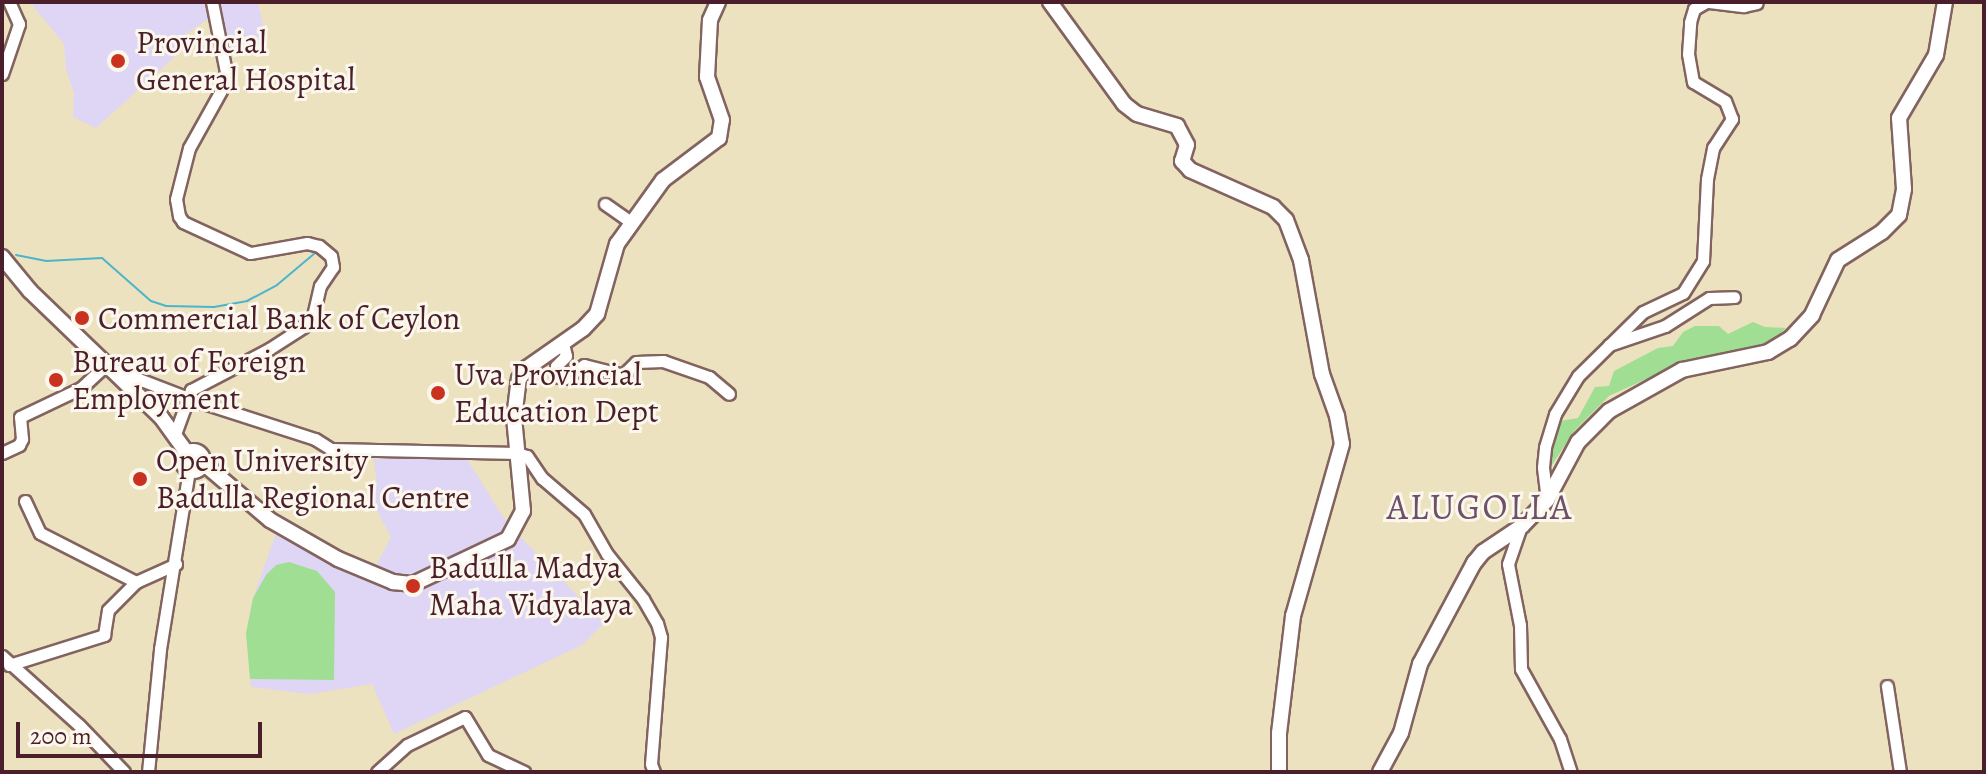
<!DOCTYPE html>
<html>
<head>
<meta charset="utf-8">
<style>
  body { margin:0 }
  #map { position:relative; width:1986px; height:774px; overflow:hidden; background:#ece2c0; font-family:Alegreya,serif }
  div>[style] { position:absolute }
  .built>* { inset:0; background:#dfd5f5 }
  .green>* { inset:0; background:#a0de93 }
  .stream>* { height:2px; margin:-1px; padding:0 1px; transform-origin:1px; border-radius:1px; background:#4cb5ca }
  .roads { filter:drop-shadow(2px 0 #83635f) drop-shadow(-2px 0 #83635f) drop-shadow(0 2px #83635f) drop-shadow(0 -2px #83635f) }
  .minor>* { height:11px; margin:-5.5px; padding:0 5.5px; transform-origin:5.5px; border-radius:5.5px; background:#fff }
  .major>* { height:14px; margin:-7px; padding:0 7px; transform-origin:7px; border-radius:7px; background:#fff }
  .major>.ring { margin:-7px; padding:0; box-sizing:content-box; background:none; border:14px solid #fff; border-radius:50% }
  .dots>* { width:22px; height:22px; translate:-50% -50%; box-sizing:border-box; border:4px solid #fbf7ec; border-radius:50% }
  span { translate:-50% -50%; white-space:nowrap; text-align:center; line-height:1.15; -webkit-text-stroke:6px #fbf7ec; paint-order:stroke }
  .poi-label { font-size:32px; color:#4a1f2b }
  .left { translate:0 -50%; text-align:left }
  .quarter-label { font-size:36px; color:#6f5069; letter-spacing:2px }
  .frame { position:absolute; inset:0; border:4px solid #4a1f2b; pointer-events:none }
  .scale { position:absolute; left:16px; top:722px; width:246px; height:36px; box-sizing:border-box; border:4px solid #4a1f2b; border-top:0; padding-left:10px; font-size:24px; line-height:28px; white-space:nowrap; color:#4a1f2b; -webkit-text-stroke:6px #fbf7ec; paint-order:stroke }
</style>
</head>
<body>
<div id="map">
  <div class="built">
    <i style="clip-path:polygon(30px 2px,258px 2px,267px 43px,225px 53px,215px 14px,176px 41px,181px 51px,96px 128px,73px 117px,74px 93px,66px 69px,64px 44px)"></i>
    <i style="clip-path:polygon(465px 456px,507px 523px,604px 623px,582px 645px,394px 734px,372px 684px,309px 694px,251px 687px,247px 633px,253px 598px,279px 525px,372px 574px,391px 537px,368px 494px,377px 488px,374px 459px)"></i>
  </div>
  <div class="green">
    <i style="clip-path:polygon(1753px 322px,1765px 327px,1786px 328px,1775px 339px,1748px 350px,1690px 359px,1609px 396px,1575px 430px,1544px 477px,1555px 426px,1560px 421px,1578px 418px,1595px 387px,1609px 386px,1614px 371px,1658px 348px,1673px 346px,1683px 332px,1695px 326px,1719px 326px,1728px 334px)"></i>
    <i style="clip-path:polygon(289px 562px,317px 571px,335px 592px,334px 680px,250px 679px,246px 633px,253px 598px,266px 575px,276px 565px)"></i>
  </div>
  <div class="stream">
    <i style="left:16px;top:255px;width:31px;rotate:11deg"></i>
    <i style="left:46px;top:261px;width:56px;rotate:-3.1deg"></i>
    <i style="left:102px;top:258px;width:65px;rotate:41.3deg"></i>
    <i style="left:151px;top:301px;width:16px;rotate:18deg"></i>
    <i style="left:166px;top:306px;width:48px;rotate:1.2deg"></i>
    <i style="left:214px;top:307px;width:34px;rotate:-10deg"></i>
    <i style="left:247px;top:301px;width:34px;rotate:-28deg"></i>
    <i style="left:277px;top:285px;width:50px;rotate:-40.1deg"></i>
  </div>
  <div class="roads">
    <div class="minor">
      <i style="left:1709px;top:2px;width:35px;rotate:7deg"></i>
      <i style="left:1744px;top:6px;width:13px;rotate:-13deg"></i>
      <i style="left:2px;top:74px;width:53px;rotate:-71.2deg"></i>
      <i style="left:19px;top:24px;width:24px;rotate:-114deg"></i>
      <i style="left:605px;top:204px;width:33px;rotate:35deg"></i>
      <i style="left:563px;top:343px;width:13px;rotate:77deg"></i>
      <i style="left:566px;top:356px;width:14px;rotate:135deg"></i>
      <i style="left:556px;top:366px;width:11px;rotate:75deg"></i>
      <i style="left:559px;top:377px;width:6px;rotate:9deg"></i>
      <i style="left:565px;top:378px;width:23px;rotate:-34deg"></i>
      <i style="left:584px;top:365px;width:40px;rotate:14.4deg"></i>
      <i style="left:623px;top:375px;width:18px;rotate:-45deg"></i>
      <i style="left:636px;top:362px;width:27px;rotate:-2deg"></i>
      <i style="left:663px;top:361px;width:49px;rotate:19.2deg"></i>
      <i style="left:709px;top:377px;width:26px;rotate:40deg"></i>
      <i style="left:1609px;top:345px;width:59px;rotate:-18.7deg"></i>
      <i style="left:1665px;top:326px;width:52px;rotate:-32.5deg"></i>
      <i style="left:1709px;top:298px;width:25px;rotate:-2deg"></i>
      <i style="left:115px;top:370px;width:78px;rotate:21deg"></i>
      <i style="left:188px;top:398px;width:133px;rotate:17.9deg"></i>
      <i style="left:315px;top:439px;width:19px;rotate:32deg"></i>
      <i style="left:331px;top:449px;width:186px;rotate:1.2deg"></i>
      <i style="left:517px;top:453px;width:10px;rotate:17deg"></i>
      <i style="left:527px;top:456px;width:27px;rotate:56deg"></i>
      <i style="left:542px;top:478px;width:55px;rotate:40.6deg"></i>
      <i style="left:584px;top:514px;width:46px;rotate:60.1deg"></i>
      <i style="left:607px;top:554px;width:58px;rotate:51.3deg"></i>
      <i style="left:643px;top:599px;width:28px;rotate:60deg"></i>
      <i style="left:657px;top:623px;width:15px;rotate:74deg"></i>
      <i style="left:661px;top:637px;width:127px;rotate:94.5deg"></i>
      <i style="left:651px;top:764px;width:9px;rotate:69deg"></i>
      <i style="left:175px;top:434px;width:47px;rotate:-70deg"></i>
      <i style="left:191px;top:390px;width:88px;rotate:-27.7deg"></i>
      <i style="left:269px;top:349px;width:40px;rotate:-32.9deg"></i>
      <i style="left:303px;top:327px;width:15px;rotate:-48deg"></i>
      <i style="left:313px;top:316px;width:31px;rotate:-77deg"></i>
      <i style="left:320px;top:286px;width:23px;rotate:-56deg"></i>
      <i style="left:333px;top:267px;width:11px;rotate:-100deg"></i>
      <i style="left:331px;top:256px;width:16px;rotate:-140deg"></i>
      <i style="left:319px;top:246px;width:12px;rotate:-166deg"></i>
      <i style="left:307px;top:243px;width:58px;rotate:170deg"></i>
      <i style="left:250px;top:253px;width:74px;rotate:-155.2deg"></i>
      <i style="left:183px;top:222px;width:7px;rotate:-124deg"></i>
      <i style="left:179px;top:216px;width:17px;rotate:-100deg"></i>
      <i style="left:176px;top:199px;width:53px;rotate:-75.7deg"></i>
      <i style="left:189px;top:148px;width:72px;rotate:-60.9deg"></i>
      <i style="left:224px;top:85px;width:13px;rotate:-81deg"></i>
      <i style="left:226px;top:72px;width:71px;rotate:-101.3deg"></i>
      <i style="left:2px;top:453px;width:19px;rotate:-25deg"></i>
      <i style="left:19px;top:445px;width:7px;rotate:-63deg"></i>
      <i style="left:22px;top:439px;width:22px;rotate:-95deg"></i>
      <i style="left:20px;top:417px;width:68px;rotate:-25.4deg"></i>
      <i style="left:81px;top:388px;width:35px;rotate:-43deg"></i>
      <i style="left:1547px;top:500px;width:33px;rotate:-97deg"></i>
      <i style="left:1543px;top:467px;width:20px;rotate:-84deg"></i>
      <i style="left:1545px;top:447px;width:34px;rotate:-73deg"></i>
      <i style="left:1555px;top:414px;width:44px;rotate:-58.8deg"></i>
      <i style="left:1578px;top:376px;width:91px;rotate:-44.6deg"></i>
      <i style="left:1643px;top:312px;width:44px;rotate:-25.4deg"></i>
      <i style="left:1683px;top:293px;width:38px;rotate:-58deg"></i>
      <i style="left:1703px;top:261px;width:82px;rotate:-87.2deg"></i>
      <i style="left:1707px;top:179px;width:32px;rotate:-79deg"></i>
      <i style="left:1713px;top:148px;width:35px;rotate:-57deg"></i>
      <i style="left:1732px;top:119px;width:19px;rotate:-111deg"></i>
      <i style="left:1725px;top:101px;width:37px;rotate:-149deg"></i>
      <i style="left:1693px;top:82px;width:28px;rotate:-100deg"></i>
      <i style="left:1688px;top:54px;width:32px;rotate:-86deg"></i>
      <i style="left:1690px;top:22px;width:14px;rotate:-73deg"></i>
      <i style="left:1694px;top:9px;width:14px;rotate:-30deg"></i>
      <i style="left:25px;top:501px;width:35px;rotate:65deg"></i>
      <i style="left:40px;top:533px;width:108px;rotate:27deg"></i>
      <i style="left:1521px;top:526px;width:40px;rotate:108.9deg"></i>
      <i style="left:1508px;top:564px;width:62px;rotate:78.9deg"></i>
      <i style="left:1520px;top:625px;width:44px;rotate:88.7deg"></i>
      <i style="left:1521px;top:669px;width:80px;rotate:60.9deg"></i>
      <i style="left:1560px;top:739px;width:35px;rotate:72deg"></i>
      <i style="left:2px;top:656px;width:103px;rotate:41.9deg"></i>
      <i style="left:79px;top:725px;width:65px;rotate:46.2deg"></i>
      <i style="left:9px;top:665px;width:100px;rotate:-17.5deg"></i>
      <i style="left:104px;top:635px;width:25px;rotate:-81deg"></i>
      <i style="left:108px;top:610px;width:40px;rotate:-45deg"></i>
      <i style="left:136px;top:582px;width:44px;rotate:-24.2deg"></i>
      <i style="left:1887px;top:686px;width:87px;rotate:81.4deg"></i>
      <i style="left:148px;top:772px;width:124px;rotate:-84.4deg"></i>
      <i style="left:160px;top:649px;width:181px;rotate:-80.8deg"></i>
      <i style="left:377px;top:772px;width:40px;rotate:-42deg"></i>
      <i style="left:407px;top:745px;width:64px;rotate:-25.8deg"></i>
      <i style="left:465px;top:717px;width:44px;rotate:58.8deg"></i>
      <i style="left:488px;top:755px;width:40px;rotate:25deg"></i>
    </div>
    <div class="major">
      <i style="left:1050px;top:2px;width:126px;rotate:54deg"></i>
      <i style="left:1124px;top:104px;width:16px;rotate:38deg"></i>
      <i style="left:1137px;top:114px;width:42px;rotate:16.7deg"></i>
      <i style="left:1177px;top:126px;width:21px;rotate:62deg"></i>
      <i style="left:1187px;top:145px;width:17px;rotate:107deg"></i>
      <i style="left:1182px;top:161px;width:12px;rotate:48deg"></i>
      <i style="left:1190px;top:170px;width:91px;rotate:24deg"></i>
      <i style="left:1273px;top:207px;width:18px;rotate:45deg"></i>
      <i style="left:1286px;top:220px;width:43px;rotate:69.4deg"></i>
      <i style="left:1301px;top:260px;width:116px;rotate:79.6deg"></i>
      <i style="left:1322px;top:374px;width:45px;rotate:70.3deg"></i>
      <i style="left:1337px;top:416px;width:28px;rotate:80deg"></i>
      <i style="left:1342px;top:444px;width:179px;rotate:105.9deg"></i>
      <i style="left:1293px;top:616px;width:118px;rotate:96.8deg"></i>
      <i style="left:1279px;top:733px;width:39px;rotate:90deg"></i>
      <i style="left:2px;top:257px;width:44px;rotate:50.5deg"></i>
      <i style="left:30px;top:291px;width:182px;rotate:43.9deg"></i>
      <i style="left:161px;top:417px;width:44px;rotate:54.2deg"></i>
      <i class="ring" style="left:183px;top:451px;width:6px;height:6px"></i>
      <i style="left:203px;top:463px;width:88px;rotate:40.4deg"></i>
      <i style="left:270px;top:520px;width:78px;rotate:29.8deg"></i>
      <i style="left:338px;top:559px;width:60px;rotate:22.7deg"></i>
      <i style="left:393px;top:582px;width:20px;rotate:6deg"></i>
      <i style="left:413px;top:584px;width:105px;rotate:-25.3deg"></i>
      <i style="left:508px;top:539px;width:32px;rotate:-62deg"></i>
      <i style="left:523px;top:511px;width:93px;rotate:-95.5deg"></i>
      <i style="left:514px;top:418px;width:39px;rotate:-83deg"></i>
      <i style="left:519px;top:379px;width:14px;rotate:-54deg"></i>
      <i style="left:527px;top:368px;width:68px;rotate:-34.9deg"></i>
      <i style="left:583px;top:329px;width:21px;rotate:-47deg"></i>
      <i style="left:597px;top:314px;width:73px;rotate:-74.1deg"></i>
      <i style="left:617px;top:244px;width:79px;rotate:-54.3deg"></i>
      <i style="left:663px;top:180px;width:70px;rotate:-36.9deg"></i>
      <i style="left:719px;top:138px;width:18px;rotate:-81deg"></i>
      <i style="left:722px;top:120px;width:46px;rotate:-109.2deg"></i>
      <i style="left:707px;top:77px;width:57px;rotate:-87deg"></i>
      <i style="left:710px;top:20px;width:20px;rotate:-66deg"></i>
      <i style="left:1380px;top:772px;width:44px;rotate:-61.7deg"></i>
      <i style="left:1401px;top:733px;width:72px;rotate:-74.6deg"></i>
      <i style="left:1420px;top:664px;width:115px;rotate:-61.9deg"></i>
      <i style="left:1474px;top:563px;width:14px;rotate:-51deg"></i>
      <i style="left:1483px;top:552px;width:47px;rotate:-33.7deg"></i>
      <i style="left:1522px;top:526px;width:36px;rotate:-46deg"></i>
      <i style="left:1547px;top:500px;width:66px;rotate:-61.9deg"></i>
      <i style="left:1578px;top:442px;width:44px;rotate:-45deg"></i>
      <i style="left:1609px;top:411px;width:84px;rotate:-29.3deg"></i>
      <i style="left:1682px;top:370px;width:88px;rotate:-11.8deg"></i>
      <i style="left:1768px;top:352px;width:26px;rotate:-31deg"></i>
      <i style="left:1790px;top:339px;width:33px;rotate:-47deg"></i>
      <i style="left:1812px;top:315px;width:61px;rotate:-64.7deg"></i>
      <i style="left:1838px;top:260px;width:52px;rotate:-32.5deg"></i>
      <i style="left:1882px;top:232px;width:24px;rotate:-45deg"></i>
      <i style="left:1899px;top:215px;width:26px;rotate:-79deg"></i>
      <i style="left:1904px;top:189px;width:71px;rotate:-94deg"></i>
      <i style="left:1899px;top:118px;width:73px;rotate:-59.6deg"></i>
      <i style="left:1936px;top:55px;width:54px;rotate:-80.4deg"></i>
    </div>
  </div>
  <div class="dots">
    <i style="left:118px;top:61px;background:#c8321e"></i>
    <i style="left:82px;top:318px;background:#c8321e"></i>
    <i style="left:56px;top:380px;background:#c8321e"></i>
    <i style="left:438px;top:393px;background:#c8321e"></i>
    <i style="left:140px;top:479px;background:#c8321e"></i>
    <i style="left:413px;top:586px;background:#c8321e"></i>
  </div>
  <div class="poi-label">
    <span class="left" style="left:136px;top:61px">Provincial<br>General Hospital</span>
    <span class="left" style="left:98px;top:318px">Commercial Bank of Ceylon</span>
    <span class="left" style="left:72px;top:380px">Bureau of Foreign<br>Employment</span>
    <span class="left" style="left:454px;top:393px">Uva Provincial<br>Education Dept</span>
    <span class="left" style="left:156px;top:479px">Open University<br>Badulla Regional Centre</span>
    <span class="left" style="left:429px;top:586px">Badulla Madya<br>Maha Vidyalaya</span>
  </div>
  <div class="quarter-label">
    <span style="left:1480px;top:507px">ALUGOLLA</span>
  </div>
  <div class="frame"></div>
  <div class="scale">200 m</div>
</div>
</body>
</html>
